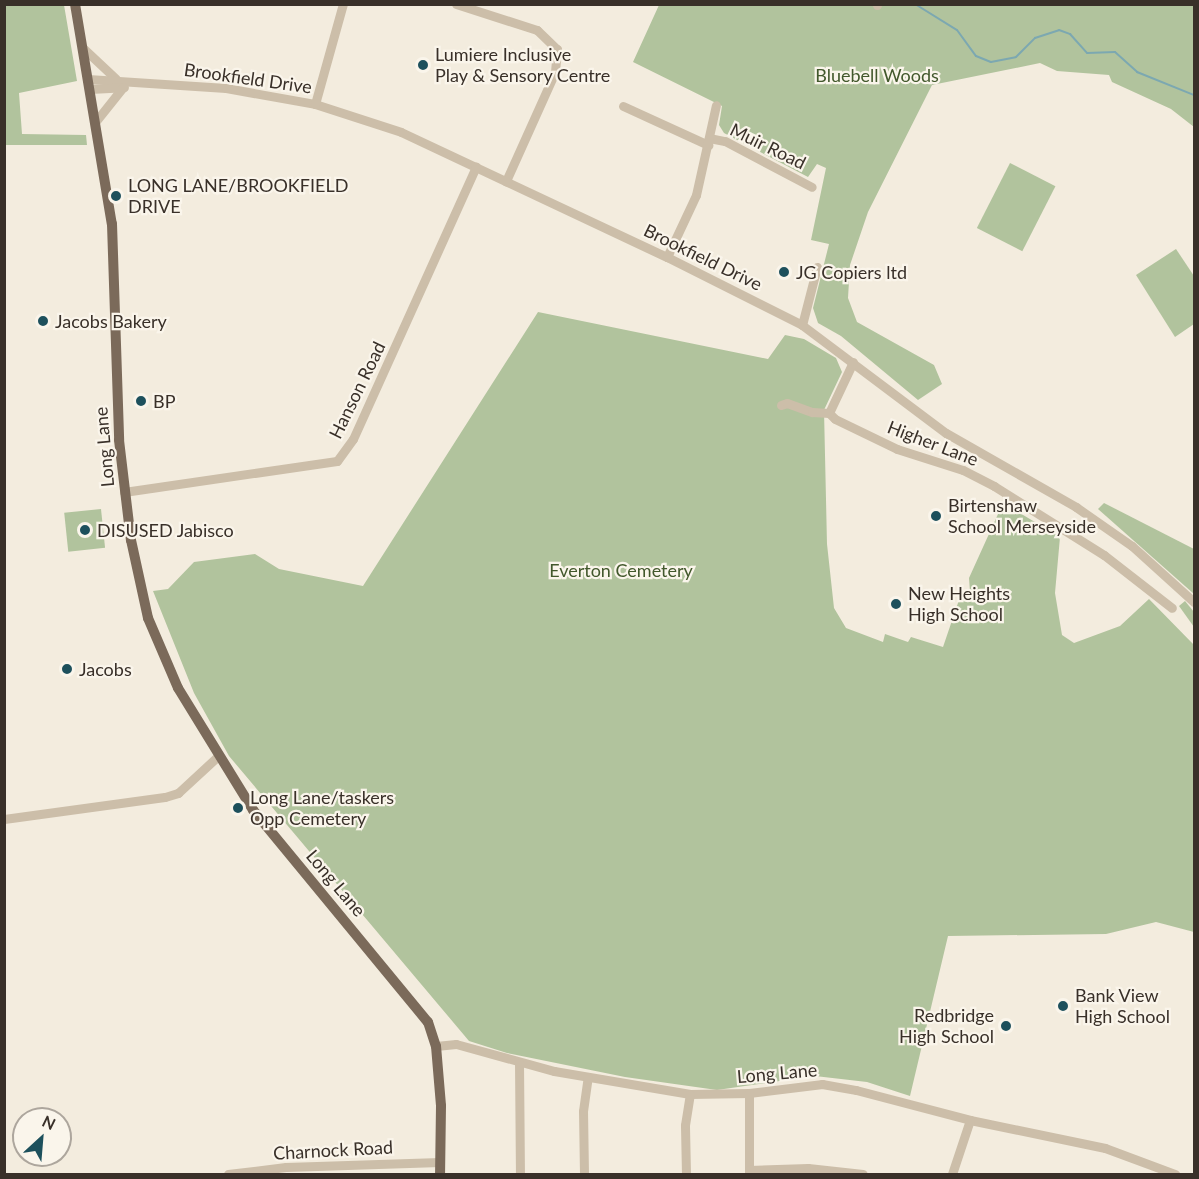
<!DOCTYPE html>
<html>
<head>
<meta charset="utf-8">
<style>
  body { margin:0 }
  #map { position:relative; width:1199px; height:1179px; overflow:hidden; background:#f3ecde; font-family:Lato,sans-serif }
  div>[style] { position:absolute }
  .green>* { inset:0; background:#b1c39d; transform-origin:0 0 }
  .stream>* { height:2px; margin:-1px; padding:0 1px; transform-origin:1px; border-radius:1px; background:#7ca8b1 }
  .minor>* { height:9px; margin:-4.5px; padding:0 4.5px; transform-origin:4.5px; border-radius:4.5px; background:#ccbea9 }
  .major>* { height:10px; margin:-5px; padding:0 5px; transform-origin:5px; border-radius:5px; background:#7b6a5a }
  .dots>* { width:16px; height:16px; translate:-50% -50%; box-sizing:border-box; border:3px solid #faf5eb; border-radius:50% }
  span { translate:-50% -50%; white-space:nowrap; text-align:center; line-height:1.15; -webkit-text-stroke:4.5px #faf5eb; paint-order:stroke }
  .poi-label { font-size:18px; color:#393029 }
  .left { translate:0 -50%; text-align:left }
  .right { translate:-100% -50%; text-align:right }
  .park-label { font-size:18px; color:#42582c }
  .street-label { font-size:18px; color:#393029 }
  .frame { position:absolute; inset:0; border:6px solid #393029; pointer-events:none }
  .north { position:absolute; left:12px; top:1107px; width:60px; height:60px; box-sizing:border-box; background:#faf5eb; border:2px solid #ada69d; border-radius:50%; rotate:26deg; font-size:16px; font-weight:700; line-height:24px; text-align:center; color:#393029 }
  .north::after { content:''; display:block; margin:auto; width:21px; height:27px; background:#1d505c; clip-path:polygon(50% 0,100% 100%,50% 72%,0 100%) }
</style>
</head>
<body>
<div id="map">
  <div class="green">
    <i style="clip-path:polygon(5px 4px,64px 5px,77px 81px,19px 93px,22px 134px,86px 135px,87px 145px,5px 145px)"></i>
    <i style="clip-path:polygon(659px 5px,1194px 5px,1194px 127px,1171px 109px,1112px 82px,1109px 75px,1057px 71px,1040px 63px,932px 85px,868px 212px,850px 265px,848px 298px,857px 322px,934px 365px,942px 384px,918px 400px,841px 336px,818px 323px,813px 308px,829px 244px,811px 240px,826px 168px,817px 164px,808px 177px,724px 133px,719px 125px,722px 106px,633px 62px)"></i>
    <i style="left:1010px;top:163px;width:51px;height:73px;rotate:27deg"></i>
    <i style="clip-path:polygon(1176px 249px,1194px 276px,1194px 324px,1175px 337px,1136px 275px)"></i>
    <i style="clip-path:polygon(538px 312px,768px 359px,785px 335px,804px 339px,836px 358px,842px 372px,824px 410px,827px 544px,834px 608px,846px 628px,883px 642px,885px 634px,908px 642px,911px 637px,943px 647px,959px 600px,970px 592px,969px 578px,1003px 503px,1060px 537px,1055px 593px,1062px 635px,1074px 643px,1120px 626px,1149px 599px,1194px 645px,1194px 932px,1156px 922px,1106px 934px,948px 936px,910px 1096px,867px 1082px,815px 1076px,717px 1090px,625px 1077px,507px 1053px,469px 1041px,229px 756px,194px 693px,153px 591px,168px 589px,194px 562px,255px 554px,279px 569px,363px 586px)"></i>
    <i style="clip-path:polygon(1104px 503px,1194px 549px,1194px 594px,1098px 509px)"></i>
    <i style="left:101px;top:509px;width:39px;height:37px;rotate:84deg"></i>
    <i style="clip-path:polygon(1185px 601px,1194px 612px,1194px 627px,1179px 606px)"></i>
  </div>
  <div class="stream">
    <i style="left:915px;top:4px;width:49px;rotate:31.8deg"></i>
    <i style="left:957px;top:30px;width:32px;rotate:54deg"></i>
    <i style="left:976px;top:56px;width:16px;rotate:22deg"></i>
    <i style="left:991px;top:62px;width:25px;rotate:-11deg"></i>
    <i style="left:1016px;top:57px;width:27px;rotate:-45deg"></i>
    <i style="left:1035px;top:38px;width:25px;rotate:-18deg"></i>
    <i style="left:1059px;top:30px;width:12px;rotate:20deg"></i>
    <i style="left:1070px;top:34px;width:25px;rotate:48deg"></i>
    <i style="left:1087px;top:53px;width:28px;rotate:-2deg"></i>
    <i style="left:1115px;top:52px;width:30px;rotate:42deg"></i>
    <i style="left:1137px;top:72px;width:61px;rotate:22deg"></i>
  </div>
  <div class="minor">
    <i style="left:456px;top:4px;width:85px;rotate:17.8deg"></i>
    <i style="left:537px;top:30px;width:28px;rotate:44deg"></i>
    <i style="left:557px;top:49px;width:23px;rotate:95deg"></i>
    <i style="left:555px;top:72px;width:120px;rotate:114.2deg"></i>
    <i style="left:877px;top:4px;width:1px;rotate:90deg"></i>
    <i style="left:83px;top:48px;width:45px;rotate:43.2deg"></i>
    <i style="left:88px;top:79px;width:138px;rotate:3.7deg"></i>
    <i style="left:226px;top:88px;width:90px;rotate:10.2deg"></i>
    <i style="left:315px;top:104px;width:90px;rotate:18deg"></i>
    <i style="left:401px;top:132px;width:294px;rotate:25.2deg"></i>
    <i style="left:667px;top:257px;width:151px;rotate:26.7deg"></i>
    <i style="left:802px;top:325px;width:180px;rotate:36.9deg"></i>
    <i style="left:946px;top:433px;width:150px;rotate:29.6deg"></i>
    <i style="left:1076px;top:507px;width:68px;rotate:34.9deg"></i>
    <i style="left:1132px;top:546px;width:84px;rotate:42.1deg"></i>
    <i style="left:90px;top:89px;width:34px;rotate:-3deg"></i>
    <i style="left:315px;top:104px;width:104px;rotate:-74.4deg"></i>
    <i style="left:623px;top:106px;width:94px;rotate:24.6deg"></i>
    <i style="left:96px;top:121px;width:43px;rotate:-51.5deg"></i>
    <i style="left:709px;top:138px;width:16px;rotate:11deg"></i>
    <i style="left:725px;top:141px;width:98px;rotate:27.9deg"></i>
    <i style="left:667px;top:257px;width:68px;rotate:-64.9deg"></i>
    <i style="left:696px;top:195px;width:92px;rotate:-77.5deg"></i>
    <i style="left:802px;top:325px;width:60px;rotate:-75.5deg"></i>
    <i style="left:853px;top:362px;width:56px;rotate:115.2deg"></i>
    <i style="left:829px;top:413px;width:8px;rotate:45deg"></i>
    <i style="left:835px;top:419px;width:69px;rotate:25.8deg"></i>
    <i style="left:897px;top:449px;width:69px;rotate:17.7deg"></i>
    <i style="left:963px;top:470px;width:35px;rotate:27deg"></i>
    <i style="left:994px;top:486px;width:130px;rotate:32.1deg"></i>
    <i style="left:1104px;top:555px;width:86px;rotate:37.9deg"></i>
    <i style="left:781px;top:405px;width:6px;rotate:-18deg"></i>
    <i style="left:787px;top:403px;width:27px;rotate:20deg"></i>
    <i style="left:812px;top:412px;width:17px;rotate:3deg"></i>
    <i style="left:124px;top:492px;width:215px;rotate:-8.3deg"></i>
    <i style="left:337px;top:461px;width:27px;rotate:-54deg"></i>
    <i style="left:353px;top:439px;width:299px;rotate:-65.7deg"></i>
    <i style="left:4px;top:819px;width:162px;rotate:-7.8deg"></i>
    <i style="left:165px;top:797px;width:14px;rotate:-17deg"></i>
    <i style="left:178px;top:793px;width:53px;rotate:-42.7deg"></i>
    <i style="left:436px;top:1046px;width:20px;rotate:-6deg"></i>
    <i style="left:456px;top:1044px;width:102px;rotate:15.4deg"></i>
    <i style="left:554px;top:1071px;width:138px;rotate:9.6deg"></i>
    <i style="left:690px;top:1094px;width:59px;rotate:-1deg"></i>
    <i style="left:749px;top:1093px;width:74px;rotate:-7deg"></i>
    <i style="left:822px;top:1084px;width:35px;rotate:10deg"></i>
    <i style="left:856px;top:1090px;width:118px;rotate:14.7deg"></i>
    <i style="left:970px;top:1120px;width:138px;rotate:11.7deg"></i>
    <i style="left:1105px;top:1148px;width:75px;rotate:20.4deg"></i>
    <i style="left:519px;top:1063px;width:111px;rotate:89.5deg"></i>
    <i style="left:749px;top:1093px;width:81px;rotate:90deg"></i>
    <i style="left:749px;top:1170px;width:59px;rotate:-1.9deg"></i>
    <i style="left:808px;top:1168px;width:55px;rotate:6.2deg"></i>
    <i style="left:228px;top:1174px;width:58px;rotate:-6.9deg"></i>
    <i style="left:286px;top:1167px;width:154px;rotate:-1.9deg"></i>
    <i style="left:584px;top:1174px;width:63px;rotate:-90.9deg"></i>
    <i style="left:583px;top:1111px;width:34px;rotate:-82deg"></i>
    <i style="left:686px;top:1174px;width:49px;rotate:-91.2deg"></i>
    <i style="left:685px;top:1125px;width:31px;rotate:-81deg"></i>
    <i style="left:952px;top:1174px;width:57px;rotate:-71.6deg"></i>
  </div>
  <div class="major">
    <i style="left:75px;top:4px;width:223px;rotate:80.5deg"></i>
    <i style="left:112px;top:224px;width:216px;rotate:88.1deg"></i>
    <i style="left:119px;top:440px;width:101px;rotate:83.2deg"></i>
    <i style="left:131px;top:540px;width:80px;rotate:77.7deg"></i>
    <i style="left:148px;top:618px;width:76px;rotate:66.8deg"></i>
    <i style="left:178px;top:688px;width:143px;rotate:58.4deg"></i>
    <i style="left:253px;top:810px;width:275px;rotate:50.5deg"></i>
    <i style="left:428px;top:1022px;width:25px;rotate:72deg"></i>
    <i style="left:436px;top:1046px;width:60px;rotate:85.2deg"></i>
    <i style="left:441px;top:1106px;width:68px;rotate:90.8deg"></i>
  </div>
  <div class="dots">
    <i style="left:423px;top:65px;background:#1d505c"></i>
    <i style="left:116px;top:196px;background:#1d505c"></i>
    <i style="left:784px;top:272px;background:#1d505c"></i>
    <i style="left:43px;top:321px;background:#1d505c"></i>
    <i style="left:141px;top:401px;background:#1d505c"></i>
    <i style="left:936px;top:516px;background:#1d505c"></i>
    <i style="left:85px;top:530px;background:#1d505c"></i>
    <i style="left:896px;top:604px;background:#1d505c"></i>
    <i style="left:67px;top:669px;background:#1d505c"></i>
    <i style="left:238px;top:808px;background:#1d505c"></i>
    <i style="left:1063px;top:1006px;background:#1d505c"></i>
    <i style="left:1006px;top:1026px;background:#1d505c"></i>
  </div>
  <div class="poi-label">
    <span class="left" style="left:435px;top:65px">Lumiere Inclusive<br>Play &amp; Sensory Centre</span>
    <span class="left" style="left:128px;top:196px">LONG LANE/BROOKFIELD<br>DRIVE</span>
    <span class="left" style="left:796px;top:272px">JG Copiers ltd</span>
    <span class="left" style="left:55px;top:321px">Jacobs Bakery</span>
    <span class="left" style="left:153px;top:401px">BP</span>
    <span class="left" style="left:948px;top:516px">Birtenshaw<br>School Merseyside</span>
    <span class="left" style="left:97px;top:530px">DISUSED Jabisco</span>
    <span class="left" style="left:908px;top:604px">New Heights<br>High School</span>
    <span class="left" style="left:79px;top:669px">Jacobs</span>
    <span class="left" style="left:250px;top:808px">Long Lane/taskers<br>Opp Cemetery</span>
    <span class="left" style="left:1075px;top:1006px">Bank View<br>High School</span>
    <span class="right" style="left:994px;top:1026px">Redbridge<br>High School</span>
  </div>
  <div class="park-label">
    <span style="left:877px;top:75px">Bluebell Woods</span>
    <span style="left:621px;top:570px">Everton Cemetery</span>
  </div>
  <div class="street-label">
    <span style="left:248px;top:78px;rotate:8deg">Brookfield Drive</span>
    <span style="left:768px;top:146px;rotate:26deg">Muir Road</span>
    <span style="left:703px;top:257px;rotate:26deg">Brookfield Drive</span>
    <span style="left:357px;top:390px;rotate:-64deg">Hanson Road</span>
    <span style="left:933px;top:443px;rotate:21deg">Higher Lane</span>
    <span style="left:104px;top:447px;rotate:-95deg">Long Lane</span>
    <span style="left:336px;top:883px;rotate:50deg">Long Lane</span>
    <span style="left:777px;top:1073px;rotate:-5deg">Long Lane</span>
    <span style="left:333px;top:1150px;rotate:-3deg">Charnock Road</span>
  </div>
  <div class="frame"></div>
  <div class="north">N</div>
</div>
</body>
</html>
